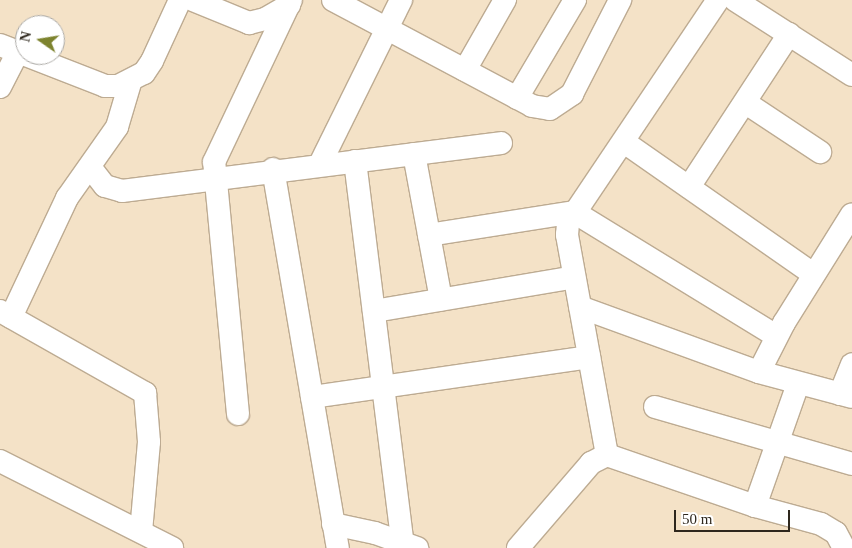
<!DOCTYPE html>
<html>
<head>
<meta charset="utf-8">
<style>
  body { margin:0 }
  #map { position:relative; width:852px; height:548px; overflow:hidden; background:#f4e2c7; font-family:"Times New Roman",serif }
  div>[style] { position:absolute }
  .roads { filter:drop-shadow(1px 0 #bdab92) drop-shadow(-1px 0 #bdab92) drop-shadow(0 1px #bdab92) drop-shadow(0 -1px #bdab92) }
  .minor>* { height:22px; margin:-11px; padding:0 11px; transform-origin:11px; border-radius:11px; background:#fff }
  span { translate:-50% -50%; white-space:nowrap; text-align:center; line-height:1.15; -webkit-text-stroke:5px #fff; paint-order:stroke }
  .north { position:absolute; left:15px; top:15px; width:50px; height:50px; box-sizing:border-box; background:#fff; border:1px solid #aba9a5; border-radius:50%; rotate:283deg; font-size:14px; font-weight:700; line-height:20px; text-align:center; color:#2e271d }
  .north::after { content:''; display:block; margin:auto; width:18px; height:22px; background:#7d832e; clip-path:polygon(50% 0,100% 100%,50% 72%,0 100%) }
  .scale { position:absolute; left:674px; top:510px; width:116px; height:22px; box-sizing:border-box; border:2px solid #2e271d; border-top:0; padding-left:6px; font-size:15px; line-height:18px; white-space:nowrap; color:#2e271d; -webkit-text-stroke:4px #fff; paint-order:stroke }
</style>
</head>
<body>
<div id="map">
  <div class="roads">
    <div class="minor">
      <i style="left:193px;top:0;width:61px;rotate:22.3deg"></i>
      <i style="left:249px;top:23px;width:16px;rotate:-14deg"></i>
      <i style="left:265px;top:19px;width:28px;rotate:-30deg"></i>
      <i style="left:333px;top:0;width:225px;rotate:28deg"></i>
      <i style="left:532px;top:106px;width:18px;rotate:9deg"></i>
      <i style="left:550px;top:109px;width:27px;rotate:-34deg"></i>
      <i style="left:572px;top:94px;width:106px;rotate:-62.9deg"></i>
      <i style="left:735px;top:0;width:139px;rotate:32.7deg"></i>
      <i style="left:0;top:45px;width:113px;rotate:21.3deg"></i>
      <i style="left:105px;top:86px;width:13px"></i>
      <i style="left:118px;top:86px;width:29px;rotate:-27deg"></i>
      <i style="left:144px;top:73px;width:14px;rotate:-56deg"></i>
      <i style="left:152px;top:61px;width:67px;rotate:-65.3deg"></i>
      <i style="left:465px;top:70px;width:81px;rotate:-60.3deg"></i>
      <i style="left:0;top:87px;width:38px;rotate:-63deg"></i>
      <i style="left:517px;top:98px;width:114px;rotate:-59.4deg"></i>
      <i style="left:746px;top:103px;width:89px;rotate:33.5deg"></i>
      <i style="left:624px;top:142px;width:231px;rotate:34.9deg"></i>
      <i style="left:414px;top:154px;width:148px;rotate:79.5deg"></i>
      <i style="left:355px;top:161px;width:383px;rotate:82.9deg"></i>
      <i style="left:320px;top:164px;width:183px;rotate:-63.7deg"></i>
      <i style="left:90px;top:167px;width:24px;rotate:52deg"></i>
      <i style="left:105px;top:186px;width:18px;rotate:16deg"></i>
      <i style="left:122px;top:191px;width:382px;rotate:-7.2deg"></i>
      <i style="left:273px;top:169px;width:385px;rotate:80.3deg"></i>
      <i style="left:689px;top:187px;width:183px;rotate:-56.8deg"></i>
      <i style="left:429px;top:235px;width:147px;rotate:-9deg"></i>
      <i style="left:574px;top:212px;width:237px;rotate:31.5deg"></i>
      <i style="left:580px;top:307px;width:190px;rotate:20deg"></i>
      <i style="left:759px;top:372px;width:96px;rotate:15deg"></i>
      <i style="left:0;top:311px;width:167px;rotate:29.5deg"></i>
      <i style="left:145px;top:393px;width:49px;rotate:85.3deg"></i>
      <i style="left:149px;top:442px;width:89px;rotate:95.1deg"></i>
      <i style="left:374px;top:311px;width:203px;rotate:-9.6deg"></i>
      <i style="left:11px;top:317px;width:132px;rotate:-64.8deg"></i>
      <i style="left:67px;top:198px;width:87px;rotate:-54.8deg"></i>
      <i style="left:117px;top:127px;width:46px;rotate:-73.5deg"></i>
      <i style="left:759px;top:372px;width:55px;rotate:-63deg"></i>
      <i style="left:784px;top:323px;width:128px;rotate:-58deg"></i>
      <i style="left:840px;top:394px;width:32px;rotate:-68deg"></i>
      <i style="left:312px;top:397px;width:280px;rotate:-8.2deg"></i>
      <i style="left:655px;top:407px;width:205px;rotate:16.1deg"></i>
      <i style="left:238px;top:414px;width:253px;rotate:-95.4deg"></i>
      <i style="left:214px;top:162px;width:179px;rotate:-64.6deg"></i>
      <i style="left:607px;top:455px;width:224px;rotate:-100.3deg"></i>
      <i style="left:567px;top:235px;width:12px;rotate:-85deg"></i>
      <i style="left:568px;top:223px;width:269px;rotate:-56.1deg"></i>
      <i style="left:0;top:461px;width:193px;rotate:26.8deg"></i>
      <i style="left:755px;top:506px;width:129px;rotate:-70.6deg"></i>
      <i style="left:333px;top:524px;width:43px;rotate:12.1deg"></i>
      <i style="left:375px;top:533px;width:45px;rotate:19.7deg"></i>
      <i style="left:518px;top:548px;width:112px;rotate:-49.3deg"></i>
      <i style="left:591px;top:463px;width:18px;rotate:-27deg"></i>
      <i style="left:607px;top:455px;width:157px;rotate:19deg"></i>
      <i style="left:755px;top:506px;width:68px;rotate:15.3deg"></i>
      <i style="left:821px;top:524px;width:17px;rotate:31deg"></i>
      <i style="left:836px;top:533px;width:17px;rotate:62deg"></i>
    </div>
  </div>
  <div class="north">N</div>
  <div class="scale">50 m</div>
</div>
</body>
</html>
